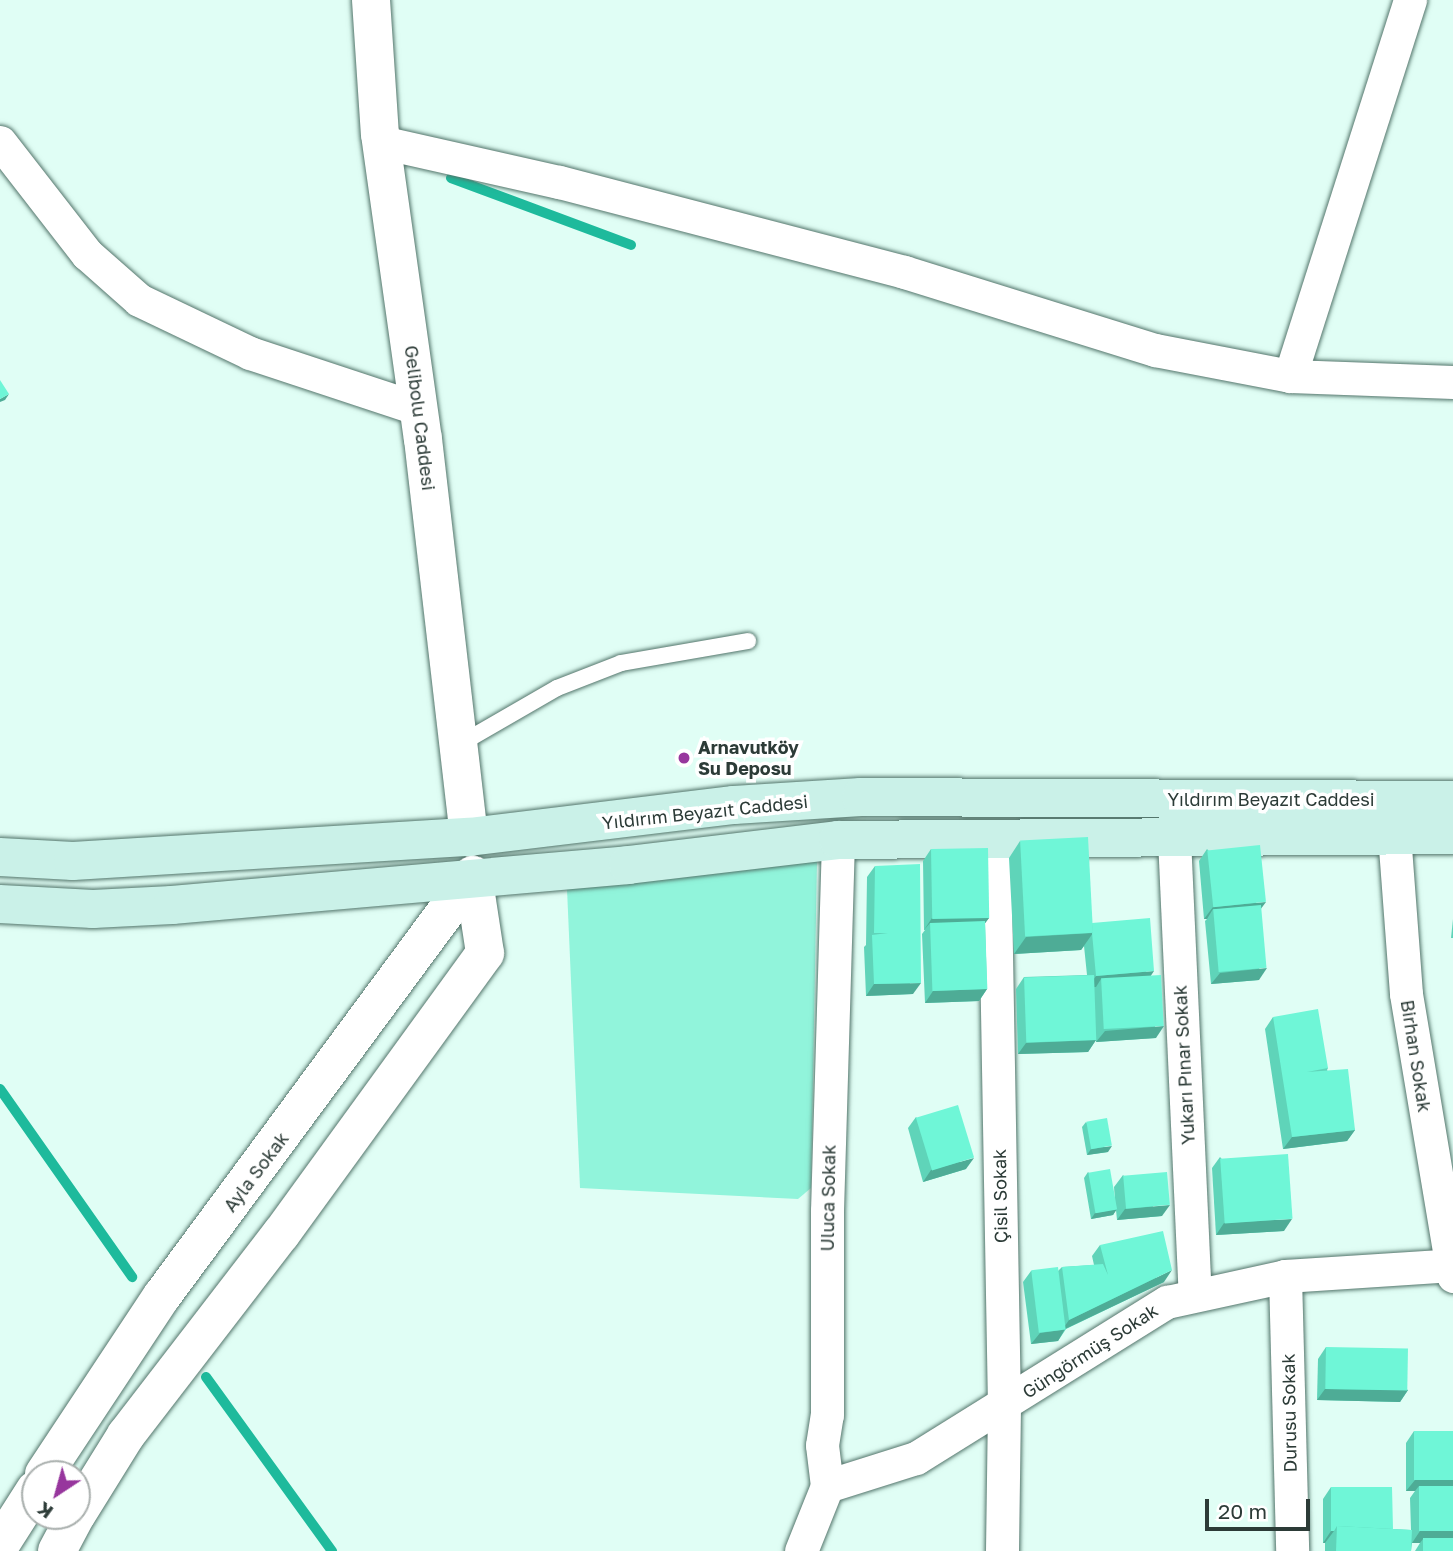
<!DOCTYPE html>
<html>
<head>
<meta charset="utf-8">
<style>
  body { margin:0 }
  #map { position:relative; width:1453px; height:1551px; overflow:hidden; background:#e0fef5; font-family:"Golos Text",sans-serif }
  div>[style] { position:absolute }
  .green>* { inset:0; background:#91f4db }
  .stream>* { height:10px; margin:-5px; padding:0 5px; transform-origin:5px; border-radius:5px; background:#1eba9c }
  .roads { filter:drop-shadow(0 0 2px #53756b) drop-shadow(0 0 2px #53756b) }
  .service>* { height:16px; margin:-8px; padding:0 8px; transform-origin:8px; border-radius:8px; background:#fff }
  .minor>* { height:33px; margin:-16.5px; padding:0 16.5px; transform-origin:16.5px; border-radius:16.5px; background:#fff }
  .tertiary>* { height:38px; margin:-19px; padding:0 19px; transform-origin:19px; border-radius:19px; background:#fff }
  .secondary>* { height:38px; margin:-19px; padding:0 19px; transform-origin:19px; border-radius:19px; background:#caf1e8 }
  .wall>* { inset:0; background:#5fd4b9 }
  .shaded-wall>* { inset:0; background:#4eac96 }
  .building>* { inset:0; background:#6ff6d7; transform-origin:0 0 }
  .dots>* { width:19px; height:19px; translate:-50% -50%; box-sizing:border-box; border:4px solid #fff; border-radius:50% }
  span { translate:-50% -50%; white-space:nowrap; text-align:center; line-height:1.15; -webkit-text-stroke:7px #fff; paint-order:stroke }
  .street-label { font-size:18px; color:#2c3b37 }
  .poi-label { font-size:18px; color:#2c3b37; font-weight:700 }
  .left { translate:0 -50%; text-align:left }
  .north { position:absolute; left:21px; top:1460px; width:70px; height:70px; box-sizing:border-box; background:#fff; border:2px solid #abb1af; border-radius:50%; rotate:216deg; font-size:19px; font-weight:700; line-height:28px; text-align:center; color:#2c3b37 }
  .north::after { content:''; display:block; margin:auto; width:24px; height:32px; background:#97369d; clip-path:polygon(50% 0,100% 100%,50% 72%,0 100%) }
  .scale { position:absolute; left:1205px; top:1499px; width:105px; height:32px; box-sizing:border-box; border:4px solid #2c3b37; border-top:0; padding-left:9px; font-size:21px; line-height:24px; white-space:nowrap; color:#2c3b37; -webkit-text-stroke:5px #fff; paint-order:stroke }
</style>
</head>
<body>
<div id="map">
  <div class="green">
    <div style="clip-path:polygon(817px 860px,811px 1188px,798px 1199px,580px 1188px,567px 889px)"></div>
  </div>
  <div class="stream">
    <div style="left:451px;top:178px;width:192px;rotate:20.4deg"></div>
    <div style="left:0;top:1089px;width:230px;rotate:54.9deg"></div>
    <div style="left:206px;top:1377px;width:215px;rotate:54.1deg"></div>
  </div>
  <div class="roads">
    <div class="service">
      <div style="left:460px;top:744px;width:112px;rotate:-30deg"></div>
      <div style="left:557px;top:688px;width:69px;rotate:-21.3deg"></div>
      <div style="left:621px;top:663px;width:129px;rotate:-9.8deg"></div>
    </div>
    <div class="minor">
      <div style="left:0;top:142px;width:142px;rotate:52.2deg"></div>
      <div style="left:87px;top:254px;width:69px;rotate:41.5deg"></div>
      <div style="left:139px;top:300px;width:123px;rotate:25.5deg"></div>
      <div style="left:250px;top:353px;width:178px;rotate:18.3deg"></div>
      <div style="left:381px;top:142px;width:182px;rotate:12.7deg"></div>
      <div style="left:559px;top:182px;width:357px;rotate:14.6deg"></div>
      <div style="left:904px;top:272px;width:263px;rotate:17.3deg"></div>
      <div style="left:1155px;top:350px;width:137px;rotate:10.9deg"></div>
      <div style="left:1290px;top:376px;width:163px;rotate:2.1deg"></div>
      <div style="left:1290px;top:376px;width:395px;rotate:-72.3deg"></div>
      <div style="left:1394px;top:834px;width:160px;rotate:85.7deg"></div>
      <div style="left:1406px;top:994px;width:286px;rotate:80.5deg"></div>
      <div style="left:1174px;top:838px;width:455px;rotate:87.4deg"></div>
      <div style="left:994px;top:840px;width:567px;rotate:88.99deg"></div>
      <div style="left:1004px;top:1407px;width:144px;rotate:90.8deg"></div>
      <div style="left:1285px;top:1276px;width:275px;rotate:88.5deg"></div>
      <div style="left:827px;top:1486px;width:93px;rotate:-17.5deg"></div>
      <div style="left:916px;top:1458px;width:296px;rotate:-31.9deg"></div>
      <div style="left:1167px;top:1302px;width:121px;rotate:-12.4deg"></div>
      <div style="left:1285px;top:1276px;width:168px;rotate:-3.7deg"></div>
      <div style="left:801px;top:1551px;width:70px;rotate:-68.2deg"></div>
      <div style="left:827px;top:1486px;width:41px;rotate:-97deg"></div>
      <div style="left:822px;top:1445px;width:30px;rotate:-81deg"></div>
      <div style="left:827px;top:1415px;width:204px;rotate:-90deg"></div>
      <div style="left:827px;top:1211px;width:371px;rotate:-88.3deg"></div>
    </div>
    <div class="tertiary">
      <div style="left:371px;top:0;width:134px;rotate:86.2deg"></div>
      <div style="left:380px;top:134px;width:308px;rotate:82deg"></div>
      <div style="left:423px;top:439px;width:401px;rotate:83.4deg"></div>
      <div style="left:44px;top:1474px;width:214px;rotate:-56.5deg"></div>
      <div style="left:162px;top:1296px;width:523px;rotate:-53.55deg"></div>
      <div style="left:77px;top:1514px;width:93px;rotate:-58.2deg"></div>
      <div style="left:126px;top:1435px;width:254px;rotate:-52.4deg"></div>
      <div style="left:281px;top:1234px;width:347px;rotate:-54deg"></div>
      <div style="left:485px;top:953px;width:79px;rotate:-98.7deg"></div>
      <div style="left:0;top:1545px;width:65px;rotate:-57.5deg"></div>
      <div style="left:57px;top:1551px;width:40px;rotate:-62deg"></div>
    </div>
    <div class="secondary">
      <div style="left:0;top:857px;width:73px;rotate:3.1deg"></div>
      <div style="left:73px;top:861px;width:397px;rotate:-3.5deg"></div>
      <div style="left:469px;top:837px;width:267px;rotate:-6.9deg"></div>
      <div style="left:734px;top:805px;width:127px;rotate:-3.6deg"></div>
      <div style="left:861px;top:797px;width:592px;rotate:0.29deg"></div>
      <div style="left:0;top:904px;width:93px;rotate:3.1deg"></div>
      <div style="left:93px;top:909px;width:79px;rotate:-2.9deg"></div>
      <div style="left:172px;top:905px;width:458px;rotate:-5deg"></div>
      <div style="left:628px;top:865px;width:211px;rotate:-6.8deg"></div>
      <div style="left:838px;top:840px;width:615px;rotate:-0.47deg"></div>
    </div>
  </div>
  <div class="wall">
    <div style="clip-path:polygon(1020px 841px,1092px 923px,1151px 976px,1156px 1038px,1096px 1042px,1096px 1032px,1096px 1040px,1088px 1052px,1018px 1054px,1016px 989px,1024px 977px,1087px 975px,1084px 946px,1081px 950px,1014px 954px,1009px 858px)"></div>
    <div style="clip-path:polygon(931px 849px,989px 918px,985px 923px,987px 989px,979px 1001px,925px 1003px,922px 934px,925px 930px,924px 930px,923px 861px)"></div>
    <div style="clip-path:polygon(1207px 849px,1261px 908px,1259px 980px,1211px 984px,1205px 921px,1207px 919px,1204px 919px,1199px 861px)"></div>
    <div style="clip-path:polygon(875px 866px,913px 994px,866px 996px,864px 947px,866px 945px,867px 877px)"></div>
    <div style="clip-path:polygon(1453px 919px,1453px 938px,1451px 938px)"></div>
    <div style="clip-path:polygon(1273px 1017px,1328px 1068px,1327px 1070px,1355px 1130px,1347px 1141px,1283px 1149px,1265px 1029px)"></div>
    <div style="clip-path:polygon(916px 1117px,966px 1169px,923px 1182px,908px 1128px)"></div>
    <div style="clip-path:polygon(1086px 1122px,1108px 1152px,1087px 1155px,1082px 1127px)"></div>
    <div style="clip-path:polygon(1220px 1157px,1284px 1231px,1216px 1235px,1212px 1168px)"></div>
    <div style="clip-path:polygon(1088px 1172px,1115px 1200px,1114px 1187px,1123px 1175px,1162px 1216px,1117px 1220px,1116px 1210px,1113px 1215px,1091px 1219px,1084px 1178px)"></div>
    <div style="clip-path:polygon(1100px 1245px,1164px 1282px,1066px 1329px,1058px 1341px,1031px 1344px,1023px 1282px,1031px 1271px,1058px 1271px,1062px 1267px,1094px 1265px,1092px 1256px)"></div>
    <div style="clip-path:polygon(1326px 1347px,1408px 1390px,1400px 1402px,1317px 1400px,1318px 1359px)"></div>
    <div style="clip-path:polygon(1414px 1431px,1453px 1551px,1415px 1551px,1420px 1543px,1412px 1543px,1411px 1551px,1325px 1551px,1325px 1543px,1323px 1543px,1323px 1499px,1331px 1487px,1393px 1529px,1411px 1530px,1410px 1498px,1415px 1491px,1406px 1491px,1406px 1443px)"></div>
  </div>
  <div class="shaded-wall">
    <div style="clip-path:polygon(9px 394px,5px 400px,0 402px,0 399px)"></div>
    <div style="clip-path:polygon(1266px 902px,1257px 914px,1213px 909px,1207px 919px,1204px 919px,1213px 907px)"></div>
    <div style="clip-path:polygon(932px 918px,989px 918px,980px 930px,930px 923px,924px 930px)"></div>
    <div style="clip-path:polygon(1093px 933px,1081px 950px,1014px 954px,1026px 937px)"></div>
    <div style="clip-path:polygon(1267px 968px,1259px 980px,1211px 984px,1220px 973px)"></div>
    <div style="clip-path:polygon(1154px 971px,1146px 983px,1101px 979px,1096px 987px,1088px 987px,1096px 976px)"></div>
    <div style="clip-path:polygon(921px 983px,913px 994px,866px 996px,874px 984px)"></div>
    <div style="clip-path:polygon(987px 989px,979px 1001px,925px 1003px,933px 991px)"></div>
    <div style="clip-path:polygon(1164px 1026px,1156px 1038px,1096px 1042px,1105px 1031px)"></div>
    <div style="clip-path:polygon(1096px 1040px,1088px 1052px,1018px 1054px,1026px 1043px)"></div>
    <div style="clip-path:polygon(1355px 1130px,1347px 1141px,1283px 1149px,1292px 1137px)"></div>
    <div style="clip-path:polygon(1112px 1146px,1108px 1152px,1087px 1155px,1091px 1149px)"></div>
    <div style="clip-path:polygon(974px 1158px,966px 1169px,923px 1182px,931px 1170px)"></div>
    <div style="clip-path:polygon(1170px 1205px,1162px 1216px,1117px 1220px,1125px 1209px)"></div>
    <div style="clip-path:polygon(1117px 1209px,1113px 1215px,1091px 1219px,1095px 1213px)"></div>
    <div style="clip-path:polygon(1292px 1219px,1284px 1231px,1216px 1235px,1224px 1223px)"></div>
    <div style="clip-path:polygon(1172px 1270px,1164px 1282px,1065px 1329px,1058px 1341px,1031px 1344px,1040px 1333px,1062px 1330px,1069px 1320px)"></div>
    <div style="clip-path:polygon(1325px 1389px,1408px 1390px,1400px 1402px,1317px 1400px)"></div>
    <div style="clip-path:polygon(1453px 1479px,1453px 1491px,1419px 1486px,1415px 1491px,1406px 1491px,1415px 1480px)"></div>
    <div style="clip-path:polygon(1331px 1531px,1334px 1531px,1325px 1543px,1323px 1543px)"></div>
    <div style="clip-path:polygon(1420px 1531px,1453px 1531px,1453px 1542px,1423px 1539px,1420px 1543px,1412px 1543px)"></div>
  </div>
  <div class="building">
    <div style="clip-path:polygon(0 380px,9px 394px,0 399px)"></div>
    <div style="left:1088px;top:837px;width:96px;height:68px;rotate:87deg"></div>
    <div style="left:1260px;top:845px;width:57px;height:53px;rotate:84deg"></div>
    <div style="left:988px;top:848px;width:70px;height:57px;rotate:89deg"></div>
    <div style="clip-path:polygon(920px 864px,921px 983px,874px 984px,872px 935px,888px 933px,874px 933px,875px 866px)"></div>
    <div style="left:1261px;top:905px;width:63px;height:48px;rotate:85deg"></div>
    <div style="clip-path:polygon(1150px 918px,1154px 971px,1096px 976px,1092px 933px,1093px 933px,1092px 923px)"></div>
    <div style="left:985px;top:921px;width:68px;height:55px;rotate:88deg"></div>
    <div style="left:1094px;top:975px;width:65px;height:70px;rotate:88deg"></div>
    <div style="left:1161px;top:975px;width:51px;height:60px;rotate:87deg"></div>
    <div style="clip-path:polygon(1318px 1009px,1328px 1068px,1307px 1072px,1348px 1069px,1355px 1130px,1292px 1137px,1273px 1017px)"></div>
    <div style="left:958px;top:1105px;width:55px;height:44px;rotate:73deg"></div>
    <div style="left:1107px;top:1118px;width:28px;height:21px;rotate:80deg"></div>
    <div style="left:1288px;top:1154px;width:65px;height:68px;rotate:86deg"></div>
    <div style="left:1110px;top:1169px;width:41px;height:22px;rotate:80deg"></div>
    <div style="left:1167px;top:1172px;width:33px;height:44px;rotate:85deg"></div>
    <div style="clip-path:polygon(1163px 1231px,1172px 1270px,1069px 1320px,1062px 1267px,1103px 1264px,1108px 1275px,1100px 1245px)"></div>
    <div style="left:1058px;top:1267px;width:63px;height:27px;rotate:83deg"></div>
    <div style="left:1326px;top:1347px;width:82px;height:42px;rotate:1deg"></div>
    <div style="left:1414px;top:1431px;width:39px;height:49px"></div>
    <div style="left:1419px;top:1486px;width:34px;height:45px"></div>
    <div style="clip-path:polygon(1331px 1487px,1392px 1487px,1393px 1529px,1337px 1526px,1334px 1531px,1331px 1531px)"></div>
    <div style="clip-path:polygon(1337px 1526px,1412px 1530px,1411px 1551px,1336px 1551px)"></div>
    <div style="left:1453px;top:1538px;width:13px;height:30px;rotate:90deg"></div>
  </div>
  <div class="dots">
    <div style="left:684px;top:758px;background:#97369d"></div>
  </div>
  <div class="street-label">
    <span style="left:420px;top:418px;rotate:83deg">Gelibolu Caddesi</span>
    <span style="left:1271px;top:799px">Yıldırım Beyazıt Caddesi</span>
    <span style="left:705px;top:812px;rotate:-6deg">Yıldırım Beyazıt Caddesi</span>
    <span style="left:1416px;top:1056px;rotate:81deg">Birhan Sokak</span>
    <span style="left:1184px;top:1065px;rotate:-93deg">Yukarı Pınar Sokak</span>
    <span style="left:256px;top:1172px;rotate:-53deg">Ayla Sokak</span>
    <span style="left:1000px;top:1196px;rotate:-91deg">Çisil Sokak</span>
    <span style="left:828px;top:1198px;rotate:-89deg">Uluca Sokak</span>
    <span style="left:1090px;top:1351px;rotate:-33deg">Güngörmüş Sokak</span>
    <span style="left:1289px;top:1413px;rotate:-91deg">Durusu Sokak</span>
  </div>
  <div class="poi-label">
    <span class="left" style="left:698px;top:758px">Arnavutköy<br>Su Deposu</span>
  </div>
  <div class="north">K</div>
  <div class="scale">20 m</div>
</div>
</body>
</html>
